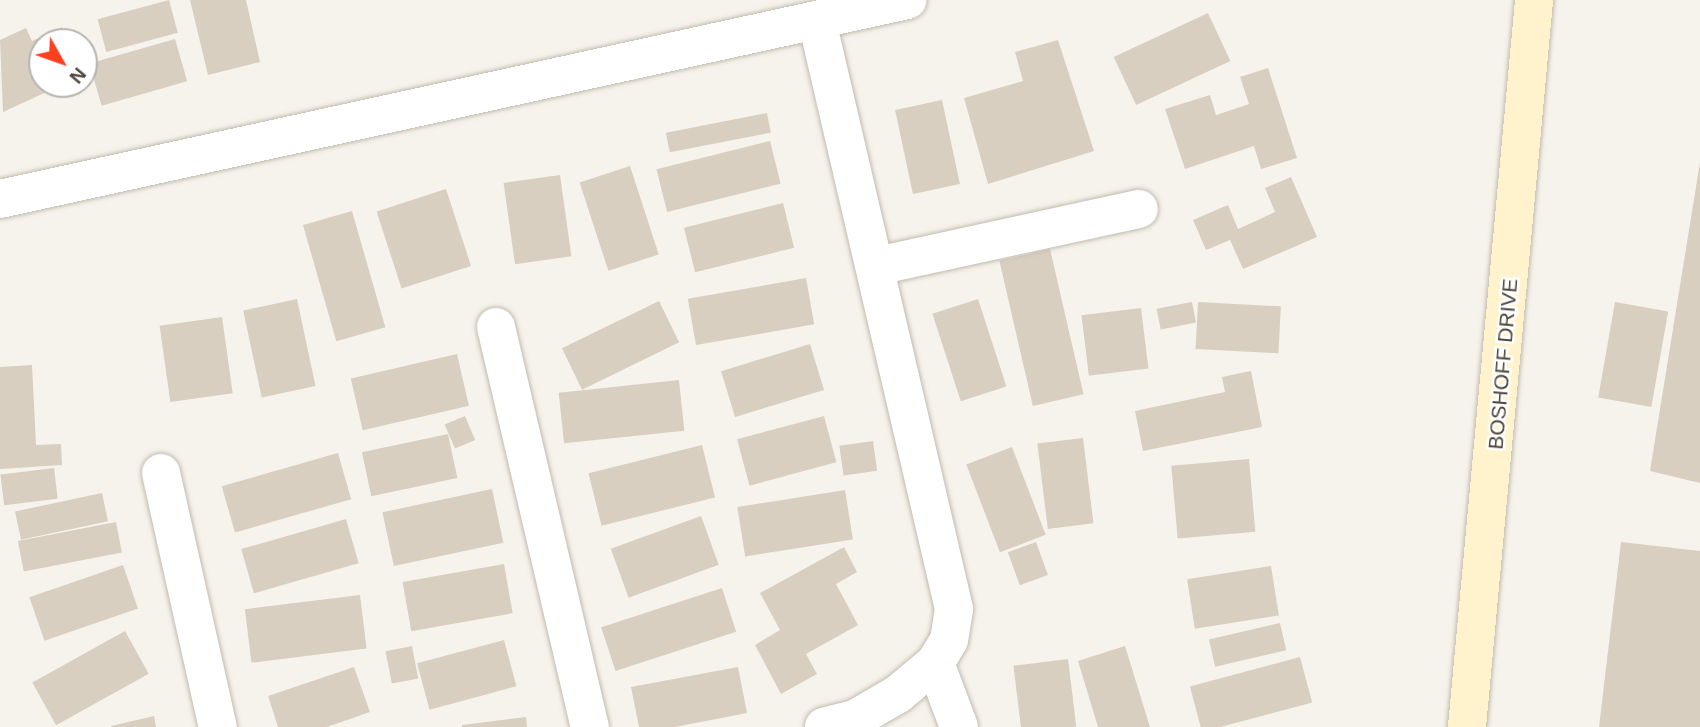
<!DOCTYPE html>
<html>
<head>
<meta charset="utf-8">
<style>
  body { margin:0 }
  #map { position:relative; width:1700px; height:727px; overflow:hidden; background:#f6f3ec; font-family:Helvetica,sans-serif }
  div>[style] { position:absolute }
  .building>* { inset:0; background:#d8cfc1; transform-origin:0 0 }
  .roads { filter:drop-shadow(0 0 2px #c2bbae) drop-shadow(0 0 2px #c2bbae) }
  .street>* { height:38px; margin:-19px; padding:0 19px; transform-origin:19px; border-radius:19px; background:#fff }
  .secondary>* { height:38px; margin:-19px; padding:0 19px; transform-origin:19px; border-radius:19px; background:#fff3cd }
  span { translate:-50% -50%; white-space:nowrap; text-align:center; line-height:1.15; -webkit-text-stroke:5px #fff; paint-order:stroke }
  .street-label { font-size:21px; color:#4b4439 }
  .north { position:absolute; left:28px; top:28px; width:70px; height:70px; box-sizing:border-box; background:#fff; border:2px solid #b7b4b0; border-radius:50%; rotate:130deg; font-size:19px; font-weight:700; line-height:28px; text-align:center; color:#4b4439 }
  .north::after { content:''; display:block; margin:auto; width:24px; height:32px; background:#fc3f1d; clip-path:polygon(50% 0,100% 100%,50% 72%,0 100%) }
</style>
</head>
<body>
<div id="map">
  <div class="building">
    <div style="left:169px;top:0;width:34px;height:74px;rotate:75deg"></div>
    <div style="clip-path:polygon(190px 0,246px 0,260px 62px,208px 75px)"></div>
    <div style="left:1208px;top:13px;width:53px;height:104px;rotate:65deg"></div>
    <div style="clip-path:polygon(62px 27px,69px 42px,42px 42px,42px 84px,64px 84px,3px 112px,0 40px,26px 28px,32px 41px)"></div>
    <div style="left:175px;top:39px;width:44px;height:89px;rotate:74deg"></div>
    <div style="clip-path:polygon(1058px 40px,1094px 151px,988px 184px,964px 98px,1023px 81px,1015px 52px)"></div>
    <div style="clip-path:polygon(1268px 68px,1297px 158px,1261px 169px,1254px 146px,1185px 169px,1165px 109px,1210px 95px,1216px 115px,1249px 104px,1240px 77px)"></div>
    <div style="left:942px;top:100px;width:86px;height:48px;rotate:78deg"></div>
    <div style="left:767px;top:113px;width:20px;height:103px;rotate:79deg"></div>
    <div style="left:770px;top:141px;width:44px;height:117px;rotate:76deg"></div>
    <div style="clip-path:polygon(1700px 162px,1700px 483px,1650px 471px)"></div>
    <div style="left:630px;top:166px;width:93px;height:53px;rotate:72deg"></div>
    <div style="left:560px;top:175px;width:82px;height:57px;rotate:82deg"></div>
    <div style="clip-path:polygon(1291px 177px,1317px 237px,1243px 269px,1230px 240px,1206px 250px,1193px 220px,1228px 205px,1238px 229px,1275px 212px,1265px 188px)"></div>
    <div style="left:446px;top:189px;width:81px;height:73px;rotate:72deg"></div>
    <div style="left:783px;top:203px;width:46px;height:102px;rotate:76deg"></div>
    <div style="left:352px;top:211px;width:121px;height:51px;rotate:74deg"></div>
    <div style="left:1050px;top:249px;width:149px;height:52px;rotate:77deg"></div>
    <div style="left:806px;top:278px;width:47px;height:120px;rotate:80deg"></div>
    <div style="left:297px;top:299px;width:89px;height:55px;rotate:78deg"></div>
    <div style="left:978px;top:299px;width:92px;height:48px;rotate:72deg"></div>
    <div style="left:659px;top:301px;width:46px;height:108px;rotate:64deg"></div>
    <div style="left:1192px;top:302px;width:21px;height:36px;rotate:79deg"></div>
    <div style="left:1198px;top:302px;width:83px;height:47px;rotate:3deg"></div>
    <div style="left:1615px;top:302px;width:54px;height:97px;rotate:10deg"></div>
    <div style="left:1141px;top:308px;width:61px;height:60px;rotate:83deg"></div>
    <div style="left:222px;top:317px;width:77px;height:63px;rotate:82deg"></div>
    <div style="left:810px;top:344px;width:48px;height:93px;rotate:73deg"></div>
    <div style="left:457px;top:354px;width:53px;height:109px;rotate:77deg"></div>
    <div style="clip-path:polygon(32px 365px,36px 445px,61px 444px,62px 465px,0 469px,0 367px)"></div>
    <div style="clip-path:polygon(1251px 371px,1262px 427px,1143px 451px,1135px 411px,1225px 392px,1222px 377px)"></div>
    <div style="left:679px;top:380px;width:51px;height:121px;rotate:84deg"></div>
    <div style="left:465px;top:416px;width:26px;height:22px;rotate:67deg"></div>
    <div style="left:824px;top:416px;width:48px;height:90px;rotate:75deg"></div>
    <div style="left:448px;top:434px;width:45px;height:88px;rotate:78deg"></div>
    <div style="left:1083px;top:438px;width:86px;height:46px;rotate:83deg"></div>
    <div style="left:873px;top:441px;width:30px;height:34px;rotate:82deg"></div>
    <div style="left:702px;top:445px;width:54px;height:117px;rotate:76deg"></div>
    <div style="left:1012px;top:447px;width:94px;height:49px;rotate:69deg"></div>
    <div style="left:338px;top:453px;width:48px;height:121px;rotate:74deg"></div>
    <div style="left:1249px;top:459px;width:73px;height:78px;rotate:85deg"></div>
    <div style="left:54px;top:468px;width:31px;height:54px;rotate:83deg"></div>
    <div style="left:492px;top:489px;width:55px;height:112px;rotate:78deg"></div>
    <div style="left:845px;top:490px;width:50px;height:109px;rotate:81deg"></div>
    <div style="left:102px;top:493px;width:29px;height:89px;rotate:78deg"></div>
    <div style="left:701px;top:516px;width:52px;height:96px;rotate:70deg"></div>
    <div style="left:346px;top:519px;width:46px;height:109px;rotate:74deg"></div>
    <div style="left:116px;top:522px;width:31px;height:100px;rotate:79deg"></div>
    <div style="left:1036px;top:542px;width:35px;height:30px;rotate:70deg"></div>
    <div style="clip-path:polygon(1621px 542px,1700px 551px,1700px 727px,1599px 727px)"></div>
    <div style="clip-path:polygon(844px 547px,857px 572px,836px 584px,858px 625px,806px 654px,817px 674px,781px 694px,755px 645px,780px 630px,760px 593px)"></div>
    <div style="left:504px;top:564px;width:50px;height:103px;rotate:80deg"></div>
    <div style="left:123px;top:565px;width:46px;height:99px;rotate:71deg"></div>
    <div style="left:1271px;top:566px;width:50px;height:85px;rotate:81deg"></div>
    <div style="left:722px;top:588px;width:46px;height:127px;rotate:72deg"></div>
    <div style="left:360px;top:595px;width:54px;height:116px;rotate:83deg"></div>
    <div style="left:1280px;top:623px;width:28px;height:73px;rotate:77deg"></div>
    <div style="left:125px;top:631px;width:49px;height:106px;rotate:61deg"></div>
    <div style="left:504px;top:640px;width:48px;height:90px;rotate:75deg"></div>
    <div style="left:412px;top:646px;width:33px;height:27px;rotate:79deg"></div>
    <div style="clip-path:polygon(1125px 646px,1150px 727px,1098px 727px,1078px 661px)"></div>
    <div style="left:1300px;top:657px;width:47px;height:114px;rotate:75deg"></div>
    <div style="left:1068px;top:659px;width:68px;height:55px;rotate:83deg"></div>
    <div style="clip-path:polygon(354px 667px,370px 712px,327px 727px,278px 727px,268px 696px)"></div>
    <div style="clip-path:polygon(738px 667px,747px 713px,675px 727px,639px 727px,631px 687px)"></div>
    <div style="clip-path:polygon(154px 716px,156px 727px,111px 727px,111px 726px)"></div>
    <div style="clip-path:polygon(526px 717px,527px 727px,462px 727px,462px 725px)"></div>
  </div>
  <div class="roads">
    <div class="street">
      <div style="left:817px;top:21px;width:604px;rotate:76.88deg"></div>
      <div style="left:954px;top:609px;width:31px;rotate:99deg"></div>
      <div style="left:949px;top:640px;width:27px;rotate:121deg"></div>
      <div style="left:935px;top:663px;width:48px;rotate:140deg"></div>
      <div style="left:898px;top:694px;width:50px;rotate:149.8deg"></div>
      <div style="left:855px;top:719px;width:32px;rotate:166deg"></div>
      <div style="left:0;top:199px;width:929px;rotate:-12.37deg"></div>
      <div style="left:877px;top:266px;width:268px;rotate:-12.3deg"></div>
      <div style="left:496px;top:327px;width:411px;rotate:76.8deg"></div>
      <div style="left:161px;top:473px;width:260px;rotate:77.4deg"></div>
      <div style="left:935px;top:663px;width:68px;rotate:69.4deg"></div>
    </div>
    <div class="secondary">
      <div style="left:1467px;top:727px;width:730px;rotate:-84.73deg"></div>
    </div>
  </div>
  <div class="street-label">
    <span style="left:1503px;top:364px;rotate:-85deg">BOSHOFF DRIVE</span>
  </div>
  <div class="north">N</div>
</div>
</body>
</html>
